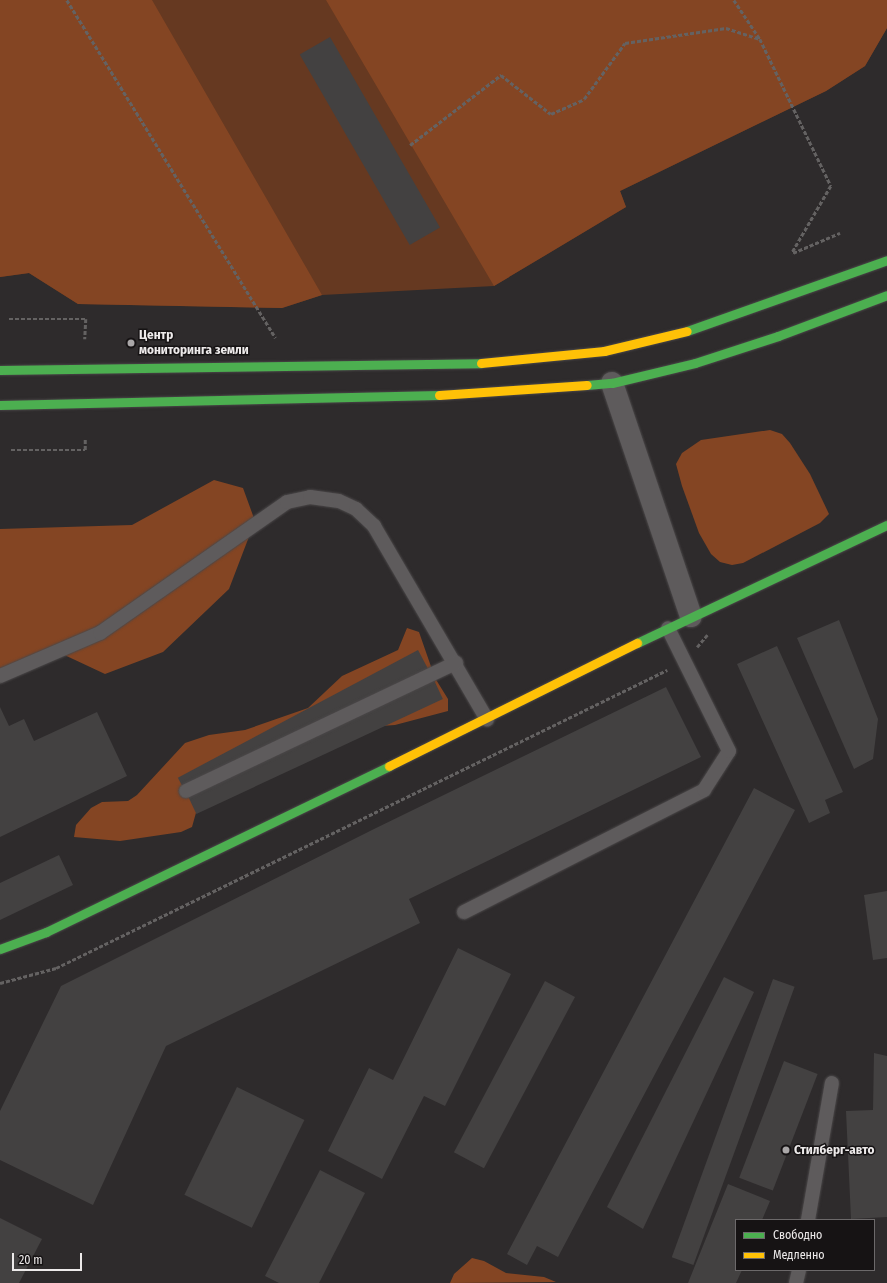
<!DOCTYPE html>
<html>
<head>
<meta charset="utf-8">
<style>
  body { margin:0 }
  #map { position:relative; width:887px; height:1283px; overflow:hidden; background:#2e2b2c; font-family:"Fira Sans Condensed",sans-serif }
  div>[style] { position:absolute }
  .green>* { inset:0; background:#663921 }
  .forest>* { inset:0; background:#844523 }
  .building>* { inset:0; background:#434141; transform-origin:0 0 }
  .path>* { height:2.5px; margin-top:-1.25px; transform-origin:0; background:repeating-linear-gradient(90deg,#646262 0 4px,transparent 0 6px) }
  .roads { filter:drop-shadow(0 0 1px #4a4748) drop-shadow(0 0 1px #4a4748) }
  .lane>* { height:14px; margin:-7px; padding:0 7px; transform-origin:7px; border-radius:7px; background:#5e5b5c }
  .street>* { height:22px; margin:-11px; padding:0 11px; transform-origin:11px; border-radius:11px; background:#5e5b5c }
  .fast>* { height:9px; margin:-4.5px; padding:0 4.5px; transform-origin:4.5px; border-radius:4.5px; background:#4caf50 }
  .slow>* { height:9px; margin:-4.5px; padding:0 4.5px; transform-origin:4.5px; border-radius:4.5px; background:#ffc107 }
  .dots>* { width:11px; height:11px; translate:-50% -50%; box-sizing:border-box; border:2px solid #161314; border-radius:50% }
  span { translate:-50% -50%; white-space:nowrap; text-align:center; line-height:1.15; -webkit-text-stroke:3px #161314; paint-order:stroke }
  .poi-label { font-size:13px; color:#edeaea; font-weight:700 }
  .left { translate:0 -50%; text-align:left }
  .legend { position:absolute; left:735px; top:1219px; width:140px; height:52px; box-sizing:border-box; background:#161314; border:1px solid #6c696a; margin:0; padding:5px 7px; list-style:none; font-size:12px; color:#edeaea }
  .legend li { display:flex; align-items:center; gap:8px; height:20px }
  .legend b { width:20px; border:1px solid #6c696a }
  .scale { position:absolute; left:12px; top:1253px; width:70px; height:18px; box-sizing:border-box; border:2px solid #edeaea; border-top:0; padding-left:5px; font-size:12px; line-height:14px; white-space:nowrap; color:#edeaea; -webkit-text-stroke:3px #161314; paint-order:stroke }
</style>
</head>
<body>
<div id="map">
  <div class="green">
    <div style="clip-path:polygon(0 0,887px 0,887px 28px,865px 66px,826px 91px,620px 191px,626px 207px,494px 286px,322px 295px,282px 308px,78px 304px,29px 273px,0 277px)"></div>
  </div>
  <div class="forest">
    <div style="clip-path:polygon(0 0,152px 0,322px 295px,282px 308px,78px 304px,29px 273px,0 277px)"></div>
    <div style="clip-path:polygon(326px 0,887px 0,887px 28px,865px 66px,826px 91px,620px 191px,626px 207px,494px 286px)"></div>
    <div style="clip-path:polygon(770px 430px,782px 434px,790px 443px,810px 474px,829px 514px,820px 523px,743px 563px,732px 565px,720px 562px,711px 554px,699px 533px,682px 486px,676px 464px,682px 453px,701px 440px)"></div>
    <div style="clip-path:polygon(214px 480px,243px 488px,255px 521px,229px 589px,163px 652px,105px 674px,58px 652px,0 676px,0 529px,132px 525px)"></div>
    <div style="clip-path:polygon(407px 628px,419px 632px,435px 678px,448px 699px,448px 711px,395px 725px,353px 728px,199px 802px,192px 827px,181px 832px,120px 841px,74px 837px,76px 825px,91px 808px,102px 802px,128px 801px,137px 795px,185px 743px,209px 735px,245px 730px,308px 708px,342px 676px,398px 650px)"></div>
    <div style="clip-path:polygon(472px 1258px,484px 1261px,506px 1273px,544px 1277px,556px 1282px,450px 1283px,454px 1274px)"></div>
  </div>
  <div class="building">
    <div style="left:330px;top:37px;width:220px;height:35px;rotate:60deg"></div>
    <div style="clip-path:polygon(839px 620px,878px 719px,873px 759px,854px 769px,797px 638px)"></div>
    <div style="clip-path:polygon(777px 646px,843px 792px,825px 800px,830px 813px,809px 823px,737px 664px)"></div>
    <div style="left:418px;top:650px;width:21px;height:272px;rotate:62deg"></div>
    <div style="left:434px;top:680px;width:21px;height:272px;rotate:65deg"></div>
    <div style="clip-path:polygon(666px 687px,701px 757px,409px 899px,420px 923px,166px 1046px,93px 1205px,0 1160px,0 1111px,61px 986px,374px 829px)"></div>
    <div style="clip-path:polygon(0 707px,9px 726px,24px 719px,34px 741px,97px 712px,127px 776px,0 837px)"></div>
    <div style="clip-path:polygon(754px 788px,795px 810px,558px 1257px,537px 1246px,527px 1265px,507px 1254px)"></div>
    <div style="clip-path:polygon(59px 855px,73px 885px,0 920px,0 883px)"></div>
    <div style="clip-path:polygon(887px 891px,887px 958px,873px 960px,864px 895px)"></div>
    <div style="clip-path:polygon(458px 948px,511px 974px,445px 1106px,424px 1096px,382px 1179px,328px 1151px,369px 1068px,393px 1080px)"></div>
    <div style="clip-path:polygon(724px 977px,754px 992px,643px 1229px,607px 1207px)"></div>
    <div style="left:773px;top:979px;width:23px;height:296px;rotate:20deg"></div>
    <div style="left:545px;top:981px;width:34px;height:194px;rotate:28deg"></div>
    <div style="clip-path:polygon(874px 1053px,887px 1056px,887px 1217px,851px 1219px,846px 1111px,873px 1110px)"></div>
    <div style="left:784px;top:1061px;width:36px;height:125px;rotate:21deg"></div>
    <div style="left:237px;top:1087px;width:75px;height:120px;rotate:26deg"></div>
    <div style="clip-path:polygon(320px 1170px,365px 1193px,319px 1283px,279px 1283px,265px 1276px)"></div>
    <div style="clip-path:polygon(728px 1184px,770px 1201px,762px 1220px,736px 1220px,736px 1270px,742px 1270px,736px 1283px,688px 1283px)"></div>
    <div style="clip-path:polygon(0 1218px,42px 1239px,19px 1283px,0 1283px)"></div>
  </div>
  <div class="path">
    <div style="left:67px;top:0;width:397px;rotate:58.3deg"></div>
    <div style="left:734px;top:0;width:47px;rotate:56.3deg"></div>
    <div style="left:760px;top:39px;width:163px;rotate:64.2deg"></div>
    <div style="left:831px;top:186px;width:78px;rotate:120.2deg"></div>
    <div style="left:410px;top:145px;width:115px;rotate:-37.6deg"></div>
    <div style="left:501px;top:75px;width:63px;rotate:38deg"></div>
    <div style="left:551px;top:114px;width:36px;rotate:-24deg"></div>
    <div style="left:584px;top:99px;width:69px;rotate:-53.8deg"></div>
    <div style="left:625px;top:43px;width:102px;rotate:-8.4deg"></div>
    <div style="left:726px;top:28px;width:36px;rotate:18deg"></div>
    <div style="left:793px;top:253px;width:51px;rotate:-23.1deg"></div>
    <div style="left:9px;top:319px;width:77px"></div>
    <div style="left:86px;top:319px;width:20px;rotate:93deg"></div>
    <div style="left:11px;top:450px;width:74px"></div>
    <div style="left:85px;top:450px;width:12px;rotate:-90deg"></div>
    <div style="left:697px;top:647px;width:16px;rotate:-50deg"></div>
    <div style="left:0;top:983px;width:58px;rotate:-15deg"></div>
    <div style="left:56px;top:968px;width:680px;rotate:-26deg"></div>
  </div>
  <div class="roads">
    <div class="lane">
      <div style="left:0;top:676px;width:109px;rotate:-23.3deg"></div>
      <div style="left:100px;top:633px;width:228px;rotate:-35deg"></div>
      <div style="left:287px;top:502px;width:24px;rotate:-12deg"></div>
      <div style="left:310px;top:497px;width:29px;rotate:8deg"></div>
      <div style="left:339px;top:501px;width:19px;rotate:25deg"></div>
      <div style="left:356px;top:509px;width:25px;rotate:43deg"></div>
      <div style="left:374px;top:526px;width:224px;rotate:59.7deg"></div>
      <div style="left:186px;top:791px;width:299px;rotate:-25.4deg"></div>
      <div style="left:464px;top:912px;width:269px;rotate:-26.9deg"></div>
      <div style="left:704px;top:790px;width:46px;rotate:-57.3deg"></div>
      <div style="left:729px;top:751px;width:137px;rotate:-116.4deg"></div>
      <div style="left:808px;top:1220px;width:139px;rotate:-80.1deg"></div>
      <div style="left:796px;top:1283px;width:13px;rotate:-77deg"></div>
    </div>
    <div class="street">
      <div style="left:612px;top:383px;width:246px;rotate:71.3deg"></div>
    </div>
    <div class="fast">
      <div style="left:687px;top:331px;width:212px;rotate:-19.5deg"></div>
      <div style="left:0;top:370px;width:481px;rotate:-0.8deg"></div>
      <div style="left:587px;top:385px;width:25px;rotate:-5deg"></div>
      <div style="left:612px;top:383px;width:85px;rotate:-13.5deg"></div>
      <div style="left:695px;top:363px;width:87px;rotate:-18deg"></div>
      <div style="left:778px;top:336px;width:116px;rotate:-20.6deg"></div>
      <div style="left:0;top:405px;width:439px;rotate:-1.3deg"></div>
      <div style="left:637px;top:643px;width:276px;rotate:-25.3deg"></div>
      <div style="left:0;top:949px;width:49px;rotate:-20.3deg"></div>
      <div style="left:46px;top:932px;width:381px;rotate:-25.8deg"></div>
    </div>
    <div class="slow">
      <div style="left:481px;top:363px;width:124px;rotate:-5.6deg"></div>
      <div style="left:604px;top:351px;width:85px;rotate:-13.5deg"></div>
      <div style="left:439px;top:395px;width:148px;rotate:-3.9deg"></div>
      <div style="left:389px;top:766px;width:277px;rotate:-26.4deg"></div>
    </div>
  </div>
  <div class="dots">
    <div style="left:131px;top:343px;background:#aaa7a8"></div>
    <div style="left:786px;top:1150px;background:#aaa7a8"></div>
  </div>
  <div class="poi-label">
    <span class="left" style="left:139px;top:343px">Центр<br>мониторинга земли</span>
    <span class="left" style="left:794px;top:1150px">Стилберг-авто</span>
  </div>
  <ul class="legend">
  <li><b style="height:5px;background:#4caf50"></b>Свободно</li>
  <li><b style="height:5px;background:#ffc107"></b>Медленно</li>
  </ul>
  <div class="scale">20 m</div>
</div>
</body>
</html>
